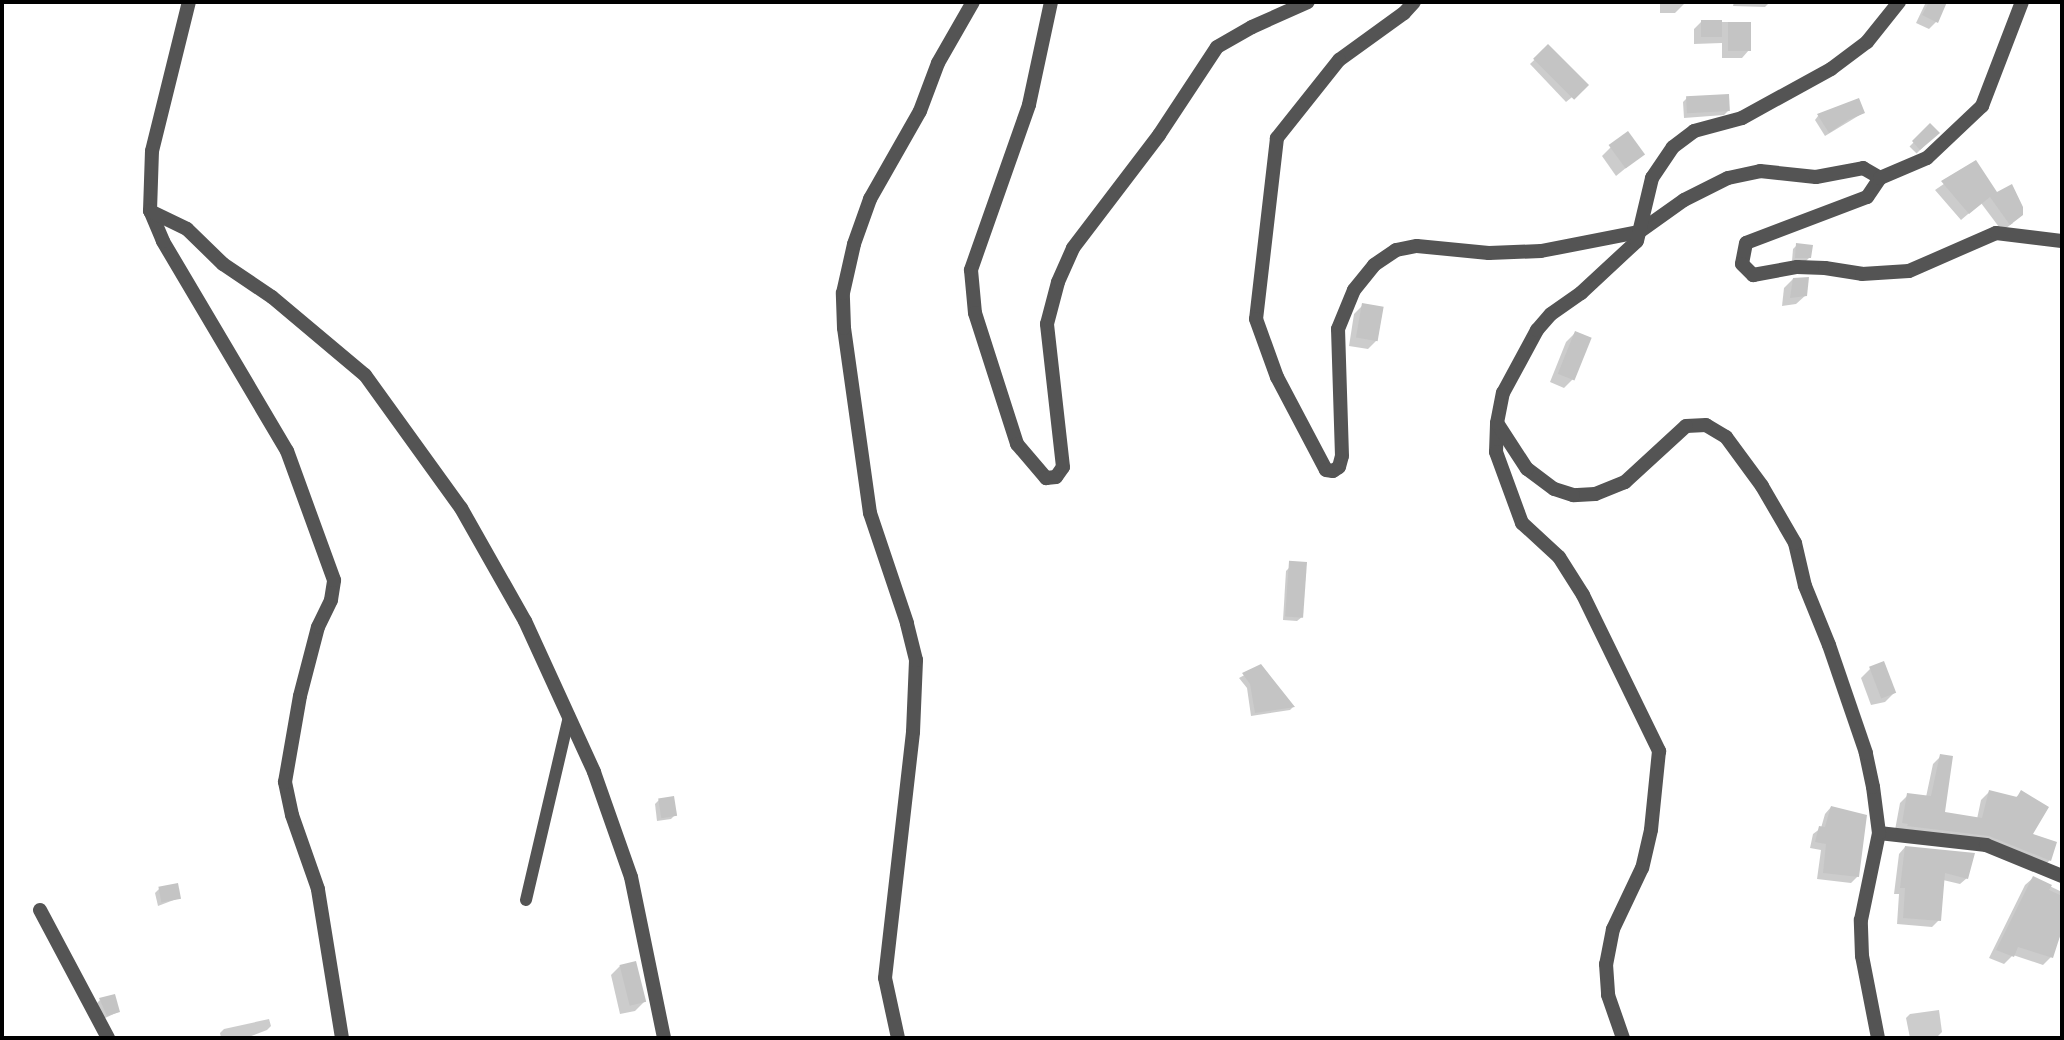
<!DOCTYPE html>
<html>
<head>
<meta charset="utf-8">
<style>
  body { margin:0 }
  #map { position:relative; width:2064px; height:1040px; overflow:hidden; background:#fff; font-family:"Public Sans",sans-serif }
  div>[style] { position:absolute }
  .shadow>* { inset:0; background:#0003; transform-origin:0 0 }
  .building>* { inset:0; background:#c4c4c4; transform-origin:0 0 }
  .service>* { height:12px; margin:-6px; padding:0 6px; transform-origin:6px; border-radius:6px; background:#545454 }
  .minor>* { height:14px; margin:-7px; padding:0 7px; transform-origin:7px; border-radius:7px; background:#545454 }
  span { translate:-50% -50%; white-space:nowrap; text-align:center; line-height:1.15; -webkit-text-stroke:5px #fff; paint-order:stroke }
  .frame { position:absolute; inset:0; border:4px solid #000; pointer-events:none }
</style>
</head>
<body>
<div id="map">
  <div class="shadow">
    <div style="clip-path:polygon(1660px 2px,1684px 2px,1684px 4px,1675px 13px,1660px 13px)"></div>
    <div style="clip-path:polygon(1734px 2px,1770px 2px,1765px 7px,1733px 6px)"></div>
    <div style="clip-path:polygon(1926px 2px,1945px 2px,1936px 22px,1929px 29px,1916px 23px)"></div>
    <div style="clip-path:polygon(1701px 22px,1749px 22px,1749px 50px,1742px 58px,1722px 58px,1722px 43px,1694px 44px,1694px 29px)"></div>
    <div style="clip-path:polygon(1548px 47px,1582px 89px,1566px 102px,1530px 64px)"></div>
    <div style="clip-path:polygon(1687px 98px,1728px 111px,1724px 115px,1684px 118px,1683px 102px)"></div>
    <div style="clip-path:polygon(1863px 113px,1825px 136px,1815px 120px,1818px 116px)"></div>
    <div style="left:1930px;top:126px;width:10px;height:29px;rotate:45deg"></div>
    <div style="clip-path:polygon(1611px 147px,1643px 154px,1616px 176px,1602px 156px)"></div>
    <div style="clip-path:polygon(1976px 162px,2013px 223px,2002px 231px,1981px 203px,1961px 220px,1935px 190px)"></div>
    <div style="clip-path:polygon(1797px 245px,1810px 257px,1806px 261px,1792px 261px,1793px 249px)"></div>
    <div style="clip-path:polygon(1793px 279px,1806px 295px,1796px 304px,1782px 306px,1784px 288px)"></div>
    <div style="clip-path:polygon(1363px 305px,1377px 340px,1368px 349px,1349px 346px,1354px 314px)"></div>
    <div style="clip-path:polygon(1575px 333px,1573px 379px,1564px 388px,1550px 382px,1566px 342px)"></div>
    <div style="clip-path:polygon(1290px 567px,1302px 617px,1297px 621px,1283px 620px,1286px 571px)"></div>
    <div style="clip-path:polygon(1261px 666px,1293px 707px,1290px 710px,1251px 716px,1247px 688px,1239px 678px)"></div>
    <div style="clip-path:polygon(1870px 669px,1894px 693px,1885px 702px,1871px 705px,1861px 678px)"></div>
    <div style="clip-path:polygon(1941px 756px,1944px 814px,1977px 819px,1981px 800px,1989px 792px,2015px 798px,2021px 793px,2030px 835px,2050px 860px,2042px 868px,1979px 843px,1895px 830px,1900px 803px,1908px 795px,1926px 797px,1933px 764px)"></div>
    <div style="clip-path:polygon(659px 800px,675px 815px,671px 819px,657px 821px,655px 804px)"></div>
    <div style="clip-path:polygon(1831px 807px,1858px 876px,1851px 883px,1817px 879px,1821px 850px,1810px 848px,1813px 834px,1821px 828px,1825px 814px)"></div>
    <div style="clip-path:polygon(1905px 847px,1967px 878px,1960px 884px,1943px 880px,1939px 920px,1932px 927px,1897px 924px,1899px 894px,1894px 894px,1899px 854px)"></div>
    <div style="clip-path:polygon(2033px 878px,2062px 892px,2062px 931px,2051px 957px,2043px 965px,2013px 955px,2004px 964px,1989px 958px,2025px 885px)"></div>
    <div style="clip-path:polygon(159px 889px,179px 898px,158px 906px,155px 893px)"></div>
    <div style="clip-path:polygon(620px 966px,644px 1002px,635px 1011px,620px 1014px,611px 975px)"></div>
    <div style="clip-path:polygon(100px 1000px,118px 1012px,103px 1019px,96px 1004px)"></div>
    <div style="clip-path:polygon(1939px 1010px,1942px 1032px,1938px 1036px,1910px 1038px,1906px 1018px,1910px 1014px)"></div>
    <div style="clip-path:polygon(269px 1019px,271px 1026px,267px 1030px,246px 1038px,221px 1038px,220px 1033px,224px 1029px)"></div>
  </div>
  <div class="building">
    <div style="clip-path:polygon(1929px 2px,1947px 2px,1938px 23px,1922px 15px)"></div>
    <div style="left:1701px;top:20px;width:21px;height:17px"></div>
    <div style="left:1728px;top:22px;width:23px;height:29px"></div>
    <div style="left:1548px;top:44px;width:58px;height:21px;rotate:45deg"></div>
    <div style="left:1729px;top:94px;width:17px;height:43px;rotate:87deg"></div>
    <div style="clip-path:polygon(1859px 98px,1865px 113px,1848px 120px,1829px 133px,1817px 114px)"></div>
    <div style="clip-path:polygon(1930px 123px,1940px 133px,1920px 150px,1912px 141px)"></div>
    <div style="left:1628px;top:131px;width:29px;height:24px;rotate:54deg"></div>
    <div style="clip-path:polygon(1976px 160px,1997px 192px,2012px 184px,2023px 207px,2023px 215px,2010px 225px,1990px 197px,1969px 214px,1941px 181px)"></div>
    <div style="clip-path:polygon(1796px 243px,1813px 245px,1811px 258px,1795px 258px)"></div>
    <div style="clip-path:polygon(1809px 277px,1807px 296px,1790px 298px,1793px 278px)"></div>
    <div style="left:1362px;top:303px;width:22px;height:35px;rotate:10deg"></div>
    <div style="left:1575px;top:331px;width:18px;height:46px;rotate:22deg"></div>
    <div style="left:1307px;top:562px;width:56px;height:18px;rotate:94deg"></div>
    <div style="left:1884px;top:661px;width:34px;height:16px;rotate:69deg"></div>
    <div style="clip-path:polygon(1261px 664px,1295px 707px,1255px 713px,1250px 684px,1242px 673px)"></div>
    <div style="clip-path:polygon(1940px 754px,1953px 756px,1945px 812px,1982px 818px,1989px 790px,2017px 797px,2021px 790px,2049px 807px,2033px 834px,2057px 842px,2051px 861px,1989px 836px,1907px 826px,1908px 824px,1902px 823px,1907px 793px,1931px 796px)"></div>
    <div style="left:674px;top:796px;width:20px;height:16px;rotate:81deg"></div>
    <div style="clip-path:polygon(1831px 806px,1867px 815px,1859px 877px,1823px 873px,1826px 844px,1815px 842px,1819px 826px,1825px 827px)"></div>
    <div style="clip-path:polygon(1905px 846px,1975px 853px,1968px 879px,1945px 873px,1941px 921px,1903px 918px,1905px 888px,1900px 888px)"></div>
    <div style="clip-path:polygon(2033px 876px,2052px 885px,2049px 890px,2062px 896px,2062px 930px,2053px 958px,2018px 947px,2014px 957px,1996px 950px)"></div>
    <div style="left:178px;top:883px;width:16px;height:20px;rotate:79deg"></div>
    <div style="left:636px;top:961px;width:42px;height:17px;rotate:76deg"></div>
    <div style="clip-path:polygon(115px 994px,120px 1012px,107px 1016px,99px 998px)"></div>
  </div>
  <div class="service">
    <div style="left:526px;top:900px;width:189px;rotate:-76.8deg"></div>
  </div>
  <div class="minor">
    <div style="left:1051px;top:2px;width:105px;rotate:102.1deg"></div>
    <div style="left:1029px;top:105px;width:175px;rotate:109.4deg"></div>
    <div style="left:971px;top:270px;width:43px;rotate:84.7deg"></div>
    <div style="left:975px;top:313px;width:138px;rotate:72.2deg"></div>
    <div style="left:1017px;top:444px;width:45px;rotate:49.5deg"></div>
    <div style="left:1046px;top:478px;width:10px;rotate:-6deg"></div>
    <div style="left:1056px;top:477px;width:12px;rotate:-55deg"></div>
    <div style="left:1063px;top:467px;width:144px;rotate:-96.4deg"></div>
    <div style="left:1047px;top:324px;width:43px;rotate:-75.3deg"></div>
    <div style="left:1058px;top:282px;width:37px;rotate:-66deg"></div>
    <div style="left:1073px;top:248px;width:142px;rotate:-52.7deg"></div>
    <div style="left:1159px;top:135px;width:105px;rotate:-56.6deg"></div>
    <div style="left:1217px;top:47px;width:40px;rotate:-29.7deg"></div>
    <div style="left:1252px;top:27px;width:61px;rotate:-24.1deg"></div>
    <div style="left:1414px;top:2px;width:15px;rotate:132deg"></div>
    <div style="left:1404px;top:13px;width:80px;rotate:144.1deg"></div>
    <div style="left:1339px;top:60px;width:100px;rotate:128.5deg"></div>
    <div style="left:1277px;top:138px;width:182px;rotate:96.6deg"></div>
    <div style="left:1256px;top:319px;width:62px;rotate:70.1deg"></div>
    <div style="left:1277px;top:377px;width:105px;rotate:62.2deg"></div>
    <div style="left:1326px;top:470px;width:7px;rotate:8deg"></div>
    <div style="left:1333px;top:471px;width:7px;rotate:-34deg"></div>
    <div style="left:1339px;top:467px;width:11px;rotate:-75deg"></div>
    <div style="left:1342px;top:456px;width:127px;rotate:-91.8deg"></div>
    <div style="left:1338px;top:329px;width:42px;rotate:-67.7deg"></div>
    <div style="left:1354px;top:290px;width:32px;rotate:-51deg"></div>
    <div style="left:1374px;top:265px;width:27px;rotate:-34deg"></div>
    <div style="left:1396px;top:250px;width:21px;rotate:-11deg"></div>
    <div style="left:1417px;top:246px;width:72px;rotate:5.6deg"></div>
    <div style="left:1489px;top:253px;width:52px;rotate:-2.2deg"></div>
    <div style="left:1541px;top:251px;width:100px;rotate:-11deg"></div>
    <div style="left:1639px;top:232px;width:55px;rotate:-35.4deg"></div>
    <div style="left:1684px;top:200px;width:49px;rotate:-26.6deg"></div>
    <div style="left:1728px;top:178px;width:33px;rotate:-12deg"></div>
    <div style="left:1760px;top:171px;width:56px;rotate:6.1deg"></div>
    <div style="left:1816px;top:177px;width:48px;rotate:-10.8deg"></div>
    <div style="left:1863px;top:168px;width:20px;rotate:30deg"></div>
    <div style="left:1880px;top:178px;width:23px;rotate:124deg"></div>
    <div style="left:1867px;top:197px;width:129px;rotate:159.2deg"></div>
    <div style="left:1746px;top:243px;width:21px;rotate:101deg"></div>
    <div style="left:1742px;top:264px;width:16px;rotate:45deg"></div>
    <div style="left:1753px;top:275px;width:45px;rotate:-10.3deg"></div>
    <div style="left:1797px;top:267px;width:28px;rotate:2deg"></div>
    <div style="left:1825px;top:268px;width:37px;rotate:9deg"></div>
    <div style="left:1862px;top:274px;width:47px;rotate:-3.7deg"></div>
    <div style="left:1909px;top:271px;width:95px;rotate:-23.6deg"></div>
    <div style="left:1996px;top:233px;width:66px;rotate:6.9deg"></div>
    <div style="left:1880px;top:178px;width:51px;rotate:-23.1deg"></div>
    <div style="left:1927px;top:158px;width:76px;rotate:-43.4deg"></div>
    <div style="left:1982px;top:106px;width:111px;rotate:-69deg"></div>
    <div style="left:150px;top:211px;width:60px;rotate:-88.1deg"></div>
    <div style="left:152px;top:151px;width:154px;rotate:-76.1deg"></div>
    <div style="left:1497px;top:424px;width:28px;rotate:92deg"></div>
    <div style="left:1496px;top:452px;width:76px;rotate:69.9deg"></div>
    <div style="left:1522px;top:523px;width:50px;rotate:42.6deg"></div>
    <div style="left:1559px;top:557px;width:45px;rotate:57.7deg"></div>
    <div style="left:1583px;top:595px;width:174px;rotate:64deg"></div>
    <div style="left:1659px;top:751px;width:79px;rotate:95.8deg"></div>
    <div style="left:1651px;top:830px;width:39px;rotate:103deg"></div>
    <div style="left:1642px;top:868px;width:68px;rotate:115.4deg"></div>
    <div style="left:1613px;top:929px;width:36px;rotate:101deg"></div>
    <div style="left:1606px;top:964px;width:31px;rotate:86deg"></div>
    <div style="left:1608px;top:995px;width:46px;rotate:70.8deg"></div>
    <div style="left:1879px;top:833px;width:108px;rotate:6.4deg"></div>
    <div style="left:1986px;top:845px;width:82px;rotate:22.2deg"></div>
    <div style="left:40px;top:910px;width:145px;rotate:62deg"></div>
    <div style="left:342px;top:1038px;width:151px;rotate:-99.2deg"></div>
    <div style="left:318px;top:889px;width:78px;rotate:-109.4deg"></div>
    <div style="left:292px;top:815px;width:34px;rotate:-102deg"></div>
    <div style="left:285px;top:782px;width:87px;rotate:-80.1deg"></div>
    <div style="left:300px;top:696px;width:71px;rotate:-75.4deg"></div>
    <div style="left:318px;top:627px;width:30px;rotate:-64deg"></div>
    <div style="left:331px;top:600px;width:20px;rotate:-81deg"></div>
    <div style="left:334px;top:580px;width:137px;rotate:-110deg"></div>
    <div style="left:287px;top:451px;width:244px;rotate:-120.6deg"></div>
    <div style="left:163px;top:241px;width:33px;rotate:-113deg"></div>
    <div style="left:150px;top:211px;width:41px;rotate:25.9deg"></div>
    <div style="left:187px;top:229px;width:50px;rotate:44.2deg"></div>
    <div style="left:223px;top:264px;width:59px;rotate:34deg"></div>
    <div style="left:272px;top:297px;width:121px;rotate:40deg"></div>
    <div style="left:365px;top:375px;width:164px;rotate:54.2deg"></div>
    <div style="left:461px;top:508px;width:130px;rotate:60.5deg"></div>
    <div style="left:525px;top:621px;width:166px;rotate:65.4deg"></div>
    <div style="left:594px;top:772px;width:111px;rotate:70.6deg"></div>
    <div style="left:631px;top:877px;width:164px;rotate:78.4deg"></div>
    <div style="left:898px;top:1038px;width:61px;rotate:-102.2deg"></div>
    <div style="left:885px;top:978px;width:248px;rotate:-83.5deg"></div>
    <div style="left:913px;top:732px;width:72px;rotate:-87.6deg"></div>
    <div style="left:916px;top:660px;width:38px;rotate:-104deg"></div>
    <div style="left:907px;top:623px;width:116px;rotate:-108.6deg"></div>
    <div style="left:870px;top:513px;width:187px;rotate:-98deg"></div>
    <div style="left:844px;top:328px;width:35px;rotate:-92deg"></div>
    <div style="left:843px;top:293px;width:50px;rotate:-77.3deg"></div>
    <div style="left:854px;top:244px;width:48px;rotate:-70.4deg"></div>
    <div style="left:870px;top:199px;width:101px;rotate:-60.4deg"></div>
    <div style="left:920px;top:111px;width:51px;rotate:-69.4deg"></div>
    <div style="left:938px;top:63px;width:70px;rotate:-60.2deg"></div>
    <div style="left:1878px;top:1038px;width:84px;rotate:-101deg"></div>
    <div style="left:1862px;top:956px;width:36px;rotate:-92deg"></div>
    <div style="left:1861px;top:920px;width:89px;rotate:-78.3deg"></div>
    <div style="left:1879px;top:833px;width:46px;rotate:-97.4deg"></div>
    <div style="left:1873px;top:787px;width:35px;rotate:-102deg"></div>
    <div style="left:1866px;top:753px;width:114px;rotate:-108.9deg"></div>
    <div style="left:1829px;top:645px;width:64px;rotate:-112.1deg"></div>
    <div style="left:1805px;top:586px;width:44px;rotate:-103.1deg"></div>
    <div style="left:1795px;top:543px;width:66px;rotate:-120.1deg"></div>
    <div style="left:1762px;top:486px;width:61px;rotate:-126.3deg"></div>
    <div style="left:1726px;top:437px;width:23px;rotate:-149deg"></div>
    <div style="left:1706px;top:425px;width:20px;rotate:177deg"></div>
    <div style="left:1686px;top:426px;width:83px;rotate:137.4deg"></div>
    <div style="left:1625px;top:482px;width:32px;rotate:158deg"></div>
    <div style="left:1595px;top:494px;width:22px;rotate:177deg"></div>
    <div style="left:1573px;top:495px;width:20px;rotate:-162deg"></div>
    <div style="left:1554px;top:489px;width:34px;rotate:-143deg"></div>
    <div style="left:1527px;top:469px;width:55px;rotate:-123.1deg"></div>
    <div style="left:1497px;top:423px;width:31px;rotate:-79deg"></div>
    <div style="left:1503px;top:393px;width:72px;rotate:-61.6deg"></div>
    <div style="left:1537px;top:330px;width:21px;rotate:-49deg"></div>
    <div style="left:1551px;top:314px;width:37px;rotate:-35deg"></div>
    <div style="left:1581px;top:293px;width:76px;rotate:-42.9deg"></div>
    <div style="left:1637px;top:241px;width:65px;rotate:-76.6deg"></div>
    <div style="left:1652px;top:178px;width:37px;rotate:-56deg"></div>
    <div style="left:1673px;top:147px;width:26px;rotate:-37deg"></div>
    <div style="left:1694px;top:131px;width:50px;rotate:-15.2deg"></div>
    <div style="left:1742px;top:118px;width:102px;rotate:-28.8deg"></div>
    <div style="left:1831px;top:69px;width:45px;rotate:-36.9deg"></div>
    <div style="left:1867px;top:42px;width:51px;rotate:-51.3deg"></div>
  </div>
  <div class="frame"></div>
</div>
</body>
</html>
